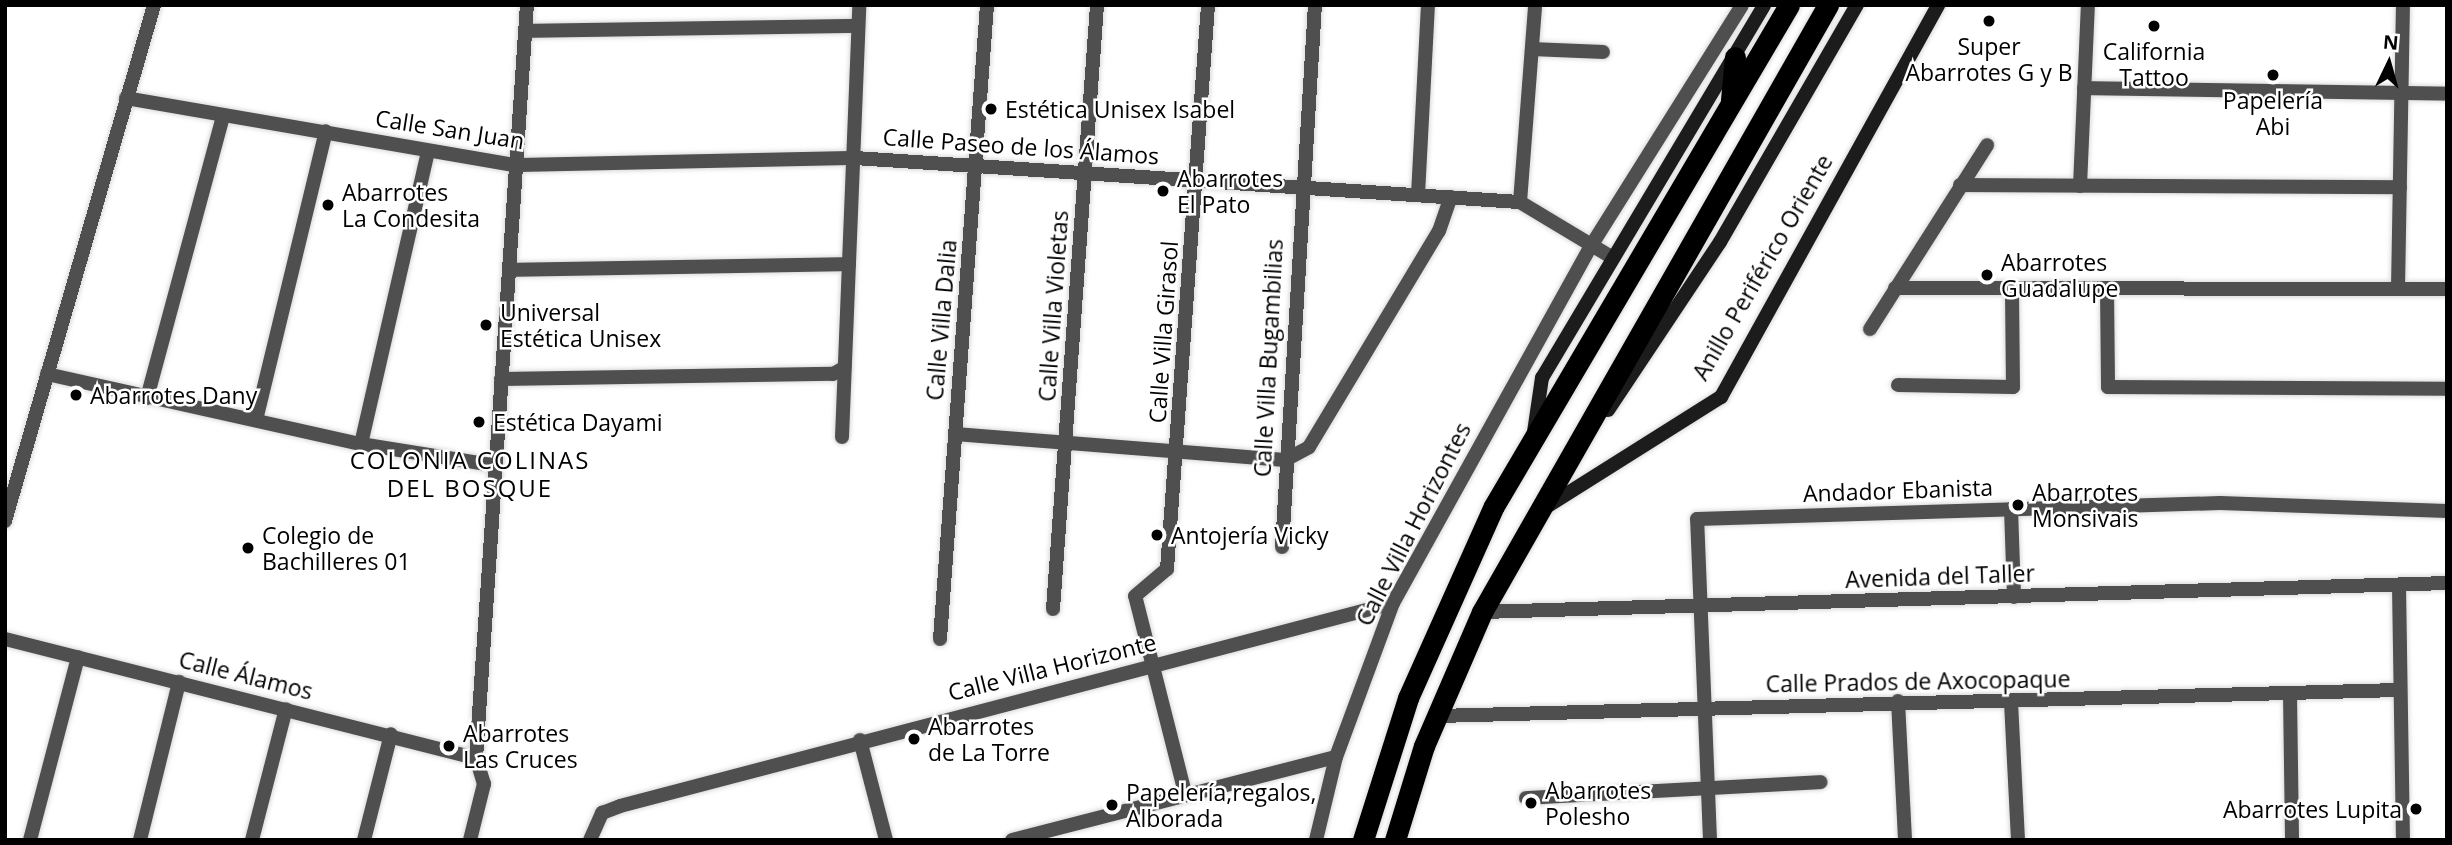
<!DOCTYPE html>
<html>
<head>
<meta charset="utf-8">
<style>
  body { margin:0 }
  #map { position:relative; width:2452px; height:845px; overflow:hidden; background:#fff; font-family:"Open Sans",sans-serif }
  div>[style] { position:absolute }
  .roads { filter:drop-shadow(0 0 2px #dbdbdb) drop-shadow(0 0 2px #dbdbdb) }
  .street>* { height:14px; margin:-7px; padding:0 7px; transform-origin:7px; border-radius:7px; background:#4f4f4f }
  .secondary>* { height:14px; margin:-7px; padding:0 7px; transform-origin:7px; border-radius:7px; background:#1c1c1c }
  .highway>* { height:21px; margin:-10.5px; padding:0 10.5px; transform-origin:10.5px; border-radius:10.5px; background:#000 }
  .dots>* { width:19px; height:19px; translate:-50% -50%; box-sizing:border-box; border:4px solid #fff; border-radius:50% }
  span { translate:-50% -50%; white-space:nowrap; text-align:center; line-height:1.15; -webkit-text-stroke:5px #fff; paint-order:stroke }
  .poi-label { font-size:23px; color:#000 }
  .left { translate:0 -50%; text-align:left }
  .right { translate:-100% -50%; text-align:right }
  .street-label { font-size:23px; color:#000 }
  .neighbourhood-label { font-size:24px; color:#000; letter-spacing:2px }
  .frame { position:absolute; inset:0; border:7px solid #000; pointer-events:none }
  .north { position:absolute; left:2354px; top:28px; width:70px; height:70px; -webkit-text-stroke:5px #fff; paint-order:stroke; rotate:5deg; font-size:19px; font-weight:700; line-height:28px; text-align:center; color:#000 }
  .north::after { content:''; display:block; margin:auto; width:24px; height:32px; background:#000; clip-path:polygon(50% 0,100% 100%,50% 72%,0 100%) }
</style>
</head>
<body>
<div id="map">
  <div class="roads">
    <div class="street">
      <div style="left:525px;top:31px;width:332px;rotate:-0.9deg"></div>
      <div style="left:1532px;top:49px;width:71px;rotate:2.4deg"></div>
      <div style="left:2084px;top:88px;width:363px;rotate:0.9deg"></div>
      <div style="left:126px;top:98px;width:394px;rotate:9.8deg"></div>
      <div style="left:514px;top:165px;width:341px;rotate:-1.2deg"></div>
      <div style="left:855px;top:158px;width:666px;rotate:3.79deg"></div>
      <div style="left:1520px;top:202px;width:106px;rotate:31.1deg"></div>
      <div style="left:1960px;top:185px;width:440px;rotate:0.3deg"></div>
      <div style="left:2080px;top:186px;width:181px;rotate:-87.5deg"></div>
      <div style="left:1418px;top:195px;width:190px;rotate:-87deg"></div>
      <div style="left:1520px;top:202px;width:198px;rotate:-85.6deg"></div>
      <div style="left:509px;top:270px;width:340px;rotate:-1deg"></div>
      <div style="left:1895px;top:288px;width:552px;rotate:0.1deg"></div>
      <div style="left:2107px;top:289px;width:98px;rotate:89.4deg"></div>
      <div style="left:2108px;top:387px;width:339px;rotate:0.3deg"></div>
      <div style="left:2398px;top:289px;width:284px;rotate:-89deg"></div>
      <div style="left:1870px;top:329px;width:218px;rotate:-57.5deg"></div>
      <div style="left:47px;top:374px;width:322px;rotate:12.6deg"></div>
      <div style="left:361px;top:444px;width:133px;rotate:9.1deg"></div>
      <div style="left:501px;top:379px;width:332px;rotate:-0.9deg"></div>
      <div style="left:833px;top:374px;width:13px;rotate:-29deg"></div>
      <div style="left:1898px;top:385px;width:115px;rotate:1deg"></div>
      <div style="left:2013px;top:387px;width:98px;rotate:-90.6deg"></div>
      <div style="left:147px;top:398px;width:292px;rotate:-74.9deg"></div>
      <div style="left:256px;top:420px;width:297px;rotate:-76.4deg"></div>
      <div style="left:955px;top:434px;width:331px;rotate:4.5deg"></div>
      <div style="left:842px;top:437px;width:432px;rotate:-87.7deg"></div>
      <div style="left:361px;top:444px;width:300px;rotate:-77.1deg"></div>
      <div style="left:1285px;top:460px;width:27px;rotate:-28deg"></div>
      <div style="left:1309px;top:447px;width:252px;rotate:-59deg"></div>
      <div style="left:1439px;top:231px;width:36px;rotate:-71deg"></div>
      <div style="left:2011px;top:509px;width:88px;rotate:88deg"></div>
      <div style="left:5px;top:521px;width:537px;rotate:-73.89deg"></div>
      <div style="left:1282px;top:547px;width:543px;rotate:-86.52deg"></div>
      <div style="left:2399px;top:586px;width:254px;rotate:89.1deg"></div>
      <div style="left:1053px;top:609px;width:606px;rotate:-85.83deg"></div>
      <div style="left:1482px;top:612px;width:965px;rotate:-1.72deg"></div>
      <div style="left:5px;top:639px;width:486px;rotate:14.2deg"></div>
      <div style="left:940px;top:639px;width:636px;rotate:-85.76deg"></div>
      <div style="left:2290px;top:694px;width:146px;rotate:89.2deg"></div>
      <div style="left:1898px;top:701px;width:139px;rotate:87.1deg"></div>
      <div style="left:2011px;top:702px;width:138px;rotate:87.1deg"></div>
      <div style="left:1438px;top:716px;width:962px;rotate:-1.55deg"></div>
      <div style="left:860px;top:740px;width:103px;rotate:75.4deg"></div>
      <div style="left:476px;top:758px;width:755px;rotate:-86.13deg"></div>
      <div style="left:1185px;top:793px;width:203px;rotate:-104.2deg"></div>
      <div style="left:1135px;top:596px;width:42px;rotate:-40.2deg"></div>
      <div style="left:1167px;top:569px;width:565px;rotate:-85.84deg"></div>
      <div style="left:1526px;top:798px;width:295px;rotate:-3.1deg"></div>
      <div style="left:30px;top:840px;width:189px;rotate:-75.3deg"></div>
      <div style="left:140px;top:840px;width:163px;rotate:-76.1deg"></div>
      <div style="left:252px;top:840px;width:135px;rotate:-75.5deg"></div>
      <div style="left:364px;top:840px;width:109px;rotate:-75.7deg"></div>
      <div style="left:470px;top:840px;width:58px;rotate:-76deg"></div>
      <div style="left:484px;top:784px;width:27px;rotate:-107deg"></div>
      <div style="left:590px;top:840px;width:30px;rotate:-66deg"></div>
      <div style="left:602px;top:813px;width:19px;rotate:-21deg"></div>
      <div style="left:620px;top:806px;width:799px;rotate:-14.71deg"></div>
      <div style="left:1012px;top:840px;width:334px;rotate:-14.4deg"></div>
      <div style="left:1316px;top:840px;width:85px;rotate:-76.5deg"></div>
      <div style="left:1336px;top:757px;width:164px;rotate:-69.7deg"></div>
      <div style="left:1393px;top:603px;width:408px;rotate:-61deg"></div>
      <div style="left:1591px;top:246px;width:284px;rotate:-57.9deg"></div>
      <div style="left:1710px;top:840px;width:321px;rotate:-92.3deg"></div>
      <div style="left:1697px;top:519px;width:523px;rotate:-1.75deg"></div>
      <div style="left:2220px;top:503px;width:227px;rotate:2deg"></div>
    </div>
    <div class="secondary">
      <div style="left:1608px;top:410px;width:202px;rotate:-56.3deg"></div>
      <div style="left:1720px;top:242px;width:274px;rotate:-60deg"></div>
      <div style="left:1534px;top:432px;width:55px;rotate:-81.6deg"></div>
      <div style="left:1542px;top:378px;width:434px;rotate:-59.2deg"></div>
      <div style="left:1546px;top:507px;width:207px;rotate:-32.2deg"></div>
      <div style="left:1721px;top:397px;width:448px;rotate:-61deg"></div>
    </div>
    <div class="highway">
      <div style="left:1731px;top:100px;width:43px;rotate:-84.7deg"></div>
      <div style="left:1363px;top:840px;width:149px;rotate:-72.4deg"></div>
      <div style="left:1408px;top:698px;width:210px;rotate:-65.9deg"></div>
      <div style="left:1494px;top:506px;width:581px;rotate:-59.51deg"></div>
      <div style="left:1395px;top:840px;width:98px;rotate:-72.9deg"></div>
      <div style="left:1424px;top:746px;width:146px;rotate:-66.6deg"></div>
      <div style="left:1482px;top:612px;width:699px;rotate:-60.32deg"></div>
    </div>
  </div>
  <div class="dots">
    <div style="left:1989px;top:21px;background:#000"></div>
    <div style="left:2154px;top:26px;background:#000"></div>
    <div style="left:2273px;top:75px;background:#000"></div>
    <div style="left:991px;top:109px;background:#000"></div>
    <div style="left:1163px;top:191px;background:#000"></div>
    <div style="left:328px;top:205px;background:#000"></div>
    <div style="left:1987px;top:275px;background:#000"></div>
    <div style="left:486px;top:325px;background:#000"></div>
    <div style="left:76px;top:395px;background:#000"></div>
    <div style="left:479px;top:422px;background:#000"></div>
    <div style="left:2018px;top:505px;background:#000"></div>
    <div style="left:1157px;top:535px;background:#000"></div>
    <div style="left:248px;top:548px;background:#000"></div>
    <div style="left:914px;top:739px;background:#000"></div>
    <div style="left:449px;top:746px;background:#000"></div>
    <div style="left:1531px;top:803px;background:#000"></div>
    <div style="left:1112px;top:805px;background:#000"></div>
    <div style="left:2416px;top:809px;background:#000"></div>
  </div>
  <div class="poi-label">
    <span style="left:1989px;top:59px">Super<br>Abarrotes G y B</span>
    <span style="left:2154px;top:64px">California<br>Tattoo</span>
    <span style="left:2273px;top:113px">Papelería<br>Abi</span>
    <span class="left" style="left:1005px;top:109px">Estética Unisex Isabel</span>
    <span class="left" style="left:1177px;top:191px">Abarrotes<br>El Pato</span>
    <span class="left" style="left:342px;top:205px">Abarrotes<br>La Condesita</span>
    <span class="left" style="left:2001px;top:275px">Abarrotes<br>Guadalupe</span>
    <span class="left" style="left:500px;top:325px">Universal<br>Estética Unisex</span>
    <span class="left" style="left:90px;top:395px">Abarrotes Dany</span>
    <span class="left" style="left:493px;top:422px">Estética Dayami</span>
    <span class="left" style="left:2032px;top:505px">Abarrotes<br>Monsivais</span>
    <span class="left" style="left:262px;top:548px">Colegio de<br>Bachilleres 01</span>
    <span class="left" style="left:1171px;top:535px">Antojería Vicky</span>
    <span class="left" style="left:928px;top:739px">Abarrotes<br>de La Torre</span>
    <span class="left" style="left:463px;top:746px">Abarrotes<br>Las Cruces</span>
    <span class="left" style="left:1545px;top:803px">Abarrotes<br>Polesho</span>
    <span class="left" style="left:1126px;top:805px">Papelería,regalos,<br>Alborada</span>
    <span class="right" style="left:2402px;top:809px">Abarrotes Lupita</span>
  </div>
  <div class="street-label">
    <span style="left:450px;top:129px;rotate:9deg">Calle San Juan</span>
    <span style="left:1021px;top:146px;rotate:4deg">Calle Paseo de los Álamos</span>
    <span style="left:1762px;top:267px;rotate:-60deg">Anillo Periférico Oriente</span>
    <span style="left:1053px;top:306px;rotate:-86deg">Calle Villa Violetas</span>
    <span style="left:941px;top:320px;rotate:-85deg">Calle Villa Dalia</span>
    <span style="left:1163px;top:332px;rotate:-86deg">Calle Villa Girasol</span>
    <span style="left:1268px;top:358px;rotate:-87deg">Calle Villa Bugambilias</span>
    <span style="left:1898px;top:490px;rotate:-2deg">Andador Ebanista</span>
    <span style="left:1413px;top:524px;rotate:-63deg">Calle Villa Horizontes</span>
    <span style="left:1940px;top:576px;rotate:-2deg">Avenida del Taller</span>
    <span style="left:1052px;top:667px;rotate:-14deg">Calle Villa Horizonte</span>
    <span style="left:246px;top:675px;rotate:14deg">Calle Álamos</span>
    <span style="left:1918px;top:681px;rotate:-1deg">Calle Prados de Axocopaque</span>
  </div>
  <div class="neighbourhood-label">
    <span style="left:470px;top:474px">COLONIA COLINAS<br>DEL BOSQUE</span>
  </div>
  <div class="frame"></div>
  <div class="north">N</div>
</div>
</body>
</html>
